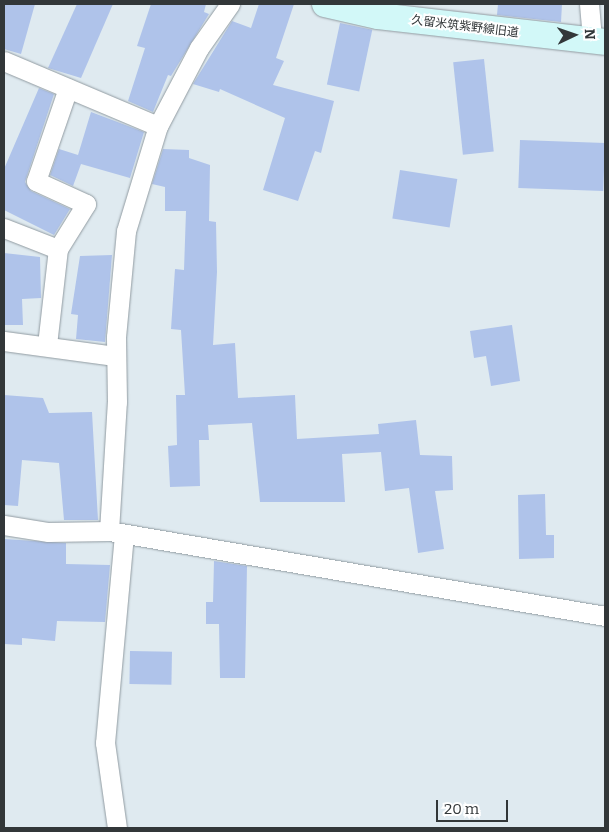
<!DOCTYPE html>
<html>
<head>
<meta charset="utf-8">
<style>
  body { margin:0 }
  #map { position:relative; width:609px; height:832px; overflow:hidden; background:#dfeaf0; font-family:Bitter,"Noto Sans JP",serif }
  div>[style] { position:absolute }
  .building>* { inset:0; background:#afc3ea; transform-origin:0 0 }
  .roads { filter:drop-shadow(0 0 1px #919ba1) drop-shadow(0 0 1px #919ba1) }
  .street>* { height:19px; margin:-9.5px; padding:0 9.5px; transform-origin:9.5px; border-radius:9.5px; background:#fff }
  .secondary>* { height:26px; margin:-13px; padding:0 13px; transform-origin:13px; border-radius:13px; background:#d2f8f8 }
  span { translate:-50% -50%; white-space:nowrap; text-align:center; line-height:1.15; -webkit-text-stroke:4px #fff; paint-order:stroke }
  .street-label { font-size:12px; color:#323739 }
  .frame { position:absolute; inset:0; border:5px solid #323739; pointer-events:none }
  .north { position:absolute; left:549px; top:10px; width:50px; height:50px; -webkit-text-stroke:4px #fff; paint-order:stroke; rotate:87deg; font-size:14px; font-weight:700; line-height:20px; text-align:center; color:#323739 }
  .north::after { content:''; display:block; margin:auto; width:18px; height:22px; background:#323739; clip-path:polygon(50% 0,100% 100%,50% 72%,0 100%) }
  .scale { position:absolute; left:436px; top:800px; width:72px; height:22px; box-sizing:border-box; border:2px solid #323739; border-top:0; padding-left:6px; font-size:15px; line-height:18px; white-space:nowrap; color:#323739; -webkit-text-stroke:4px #fff; paint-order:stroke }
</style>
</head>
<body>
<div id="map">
  <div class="building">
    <div style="clip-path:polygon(4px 4px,35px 4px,21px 54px,4px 49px)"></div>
    <div style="clip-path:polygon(77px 4px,113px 4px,81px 78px,48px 68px)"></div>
    <div style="clip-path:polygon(151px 4px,206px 4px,204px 12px,209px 14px,171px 76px,168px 75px,153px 112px,128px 101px,145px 48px,137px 46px)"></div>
    <div style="clip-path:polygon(259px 4px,294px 4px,276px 58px,284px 61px,273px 85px,334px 101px,321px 153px,315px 151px,298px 201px,263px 190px,285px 118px,220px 89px,219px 92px,193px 84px,232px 21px,251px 28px)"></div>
    <div style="clip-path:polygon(498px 4px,562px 4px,561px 22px,497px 15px)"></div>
    <div style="left:340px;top:23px;width:33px;height:63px;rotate:12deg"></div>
    <div style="left:484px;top:59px;width:93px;height:31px;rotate:84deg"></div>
    <div style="clip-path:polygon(39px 88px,54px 94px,25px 182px,31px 191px,70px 209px,54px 235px,4px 210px,4px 169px)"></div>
    <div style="clip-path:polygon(91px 112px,144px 132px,130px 178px,81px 164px,73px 186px,50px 175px,59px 149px,78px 155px)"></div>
    <div style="left:520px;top:140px;width:85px;height:48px;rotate:2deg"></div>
    <div style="clip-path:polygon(163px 149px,189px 150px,189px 158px,210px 165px,209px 221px,216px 222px,217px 272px,213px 345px,235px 343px,238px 398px,295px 395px,297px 439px,379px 434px,378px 424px,416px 420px,420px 455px,452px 456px,453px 490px,435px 491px,444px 549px,418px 553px,409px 488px,385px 491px,381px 452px,342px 454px,345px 502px,260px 502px,252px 423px,208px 425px,209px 440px,199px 440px,200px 486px,170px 487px,168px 446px,177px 445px,176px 395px,185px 395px,181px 330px,171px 329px,175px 269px,184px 270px,186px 211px,165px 211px,165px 187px,152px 184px)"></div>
    <div style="left:400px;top:170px;width:58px;height:49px;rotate:9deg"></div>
    <div style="clip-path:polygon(4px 253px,40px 257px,41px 298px,22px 299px,23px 325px,4px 325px)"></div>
    <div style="clip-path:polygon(112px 255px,105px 342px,76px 339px,78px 315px,71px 314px,80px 256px)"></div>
    <div style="clip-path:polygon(512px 325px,520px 381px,491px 386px,486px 356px,474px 358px,470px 331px)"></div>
    <div style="clip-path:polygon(4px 395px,43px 398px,49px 413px,92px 412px,98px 520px,64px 520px,59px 463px,22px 460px,18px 506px,4px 505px)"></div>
    <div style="clip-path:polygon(545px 494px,546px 535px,554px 535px,554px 558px,519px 559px,518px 495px)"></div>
    <div style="clip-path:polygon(4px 539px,66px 543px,66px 564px,110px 565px,105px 622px,57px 621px,55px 641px,22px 638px,22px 645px,4px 644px)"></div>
    <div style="clip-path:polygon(214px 561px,247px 566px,245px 678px,220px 678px,219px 624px,206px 624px,206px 602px,213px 602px)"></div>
    <div style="left:130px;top:651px;width:42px;height:33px;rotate:1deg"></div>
  </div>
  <div class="roads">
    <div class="street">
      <div style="left:589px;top:4px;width:38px;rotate:85deg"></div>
      <div style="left:4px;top:61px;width:167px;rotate:22.9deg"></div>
      <div style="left:4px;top:228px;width:58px;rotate:21.3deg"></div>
      <div style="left:58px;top:249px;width:53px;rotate:-58.1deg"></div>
      <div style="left:86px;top:204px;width:55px;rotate:-155.3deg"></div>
      <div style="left:36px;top:181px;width:98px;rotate:-71deg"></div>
      <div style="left:4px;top:341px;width:112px;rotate:7.7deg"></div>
      <div style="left:47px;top:345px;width:97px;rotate:-83.5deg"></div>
      <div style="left:4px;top:525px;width:45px;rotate:9deg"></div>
      <div style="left:48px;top:532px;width:61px;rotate:-0.9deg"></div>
      <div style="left:109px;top:531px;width:503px;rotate:9.72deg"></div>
      <div style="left:109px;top:531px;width:129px;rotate:-86.5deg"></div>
      <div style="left:117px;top:402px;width:65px;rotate:-90.9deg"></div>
      <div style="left:116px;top:337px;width:106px;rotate:-84.6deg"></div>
      <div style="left:126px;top:231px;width:110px;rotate:-73.1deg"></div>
      <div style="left:158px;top:126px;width:88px;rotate:-62.3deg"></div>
      <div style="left:199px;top:48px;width:54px;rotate:-54.8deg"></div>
      <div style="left:117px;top:828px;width:86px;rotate:-98deg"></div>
      <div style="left:105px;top:743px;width:210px;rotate:-84.8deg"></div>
    </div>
    <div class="secondary">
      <div style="left:325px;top:4px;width:54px;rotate:12.8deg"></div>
      <div style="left:378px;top:16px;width:228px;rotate:6.5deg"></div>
    </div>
  </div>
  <div class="street-label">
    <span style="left:465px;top:27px;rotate:7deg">久留米筑紫野線旧道</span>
  </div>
  <div class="frame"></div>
  <div class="north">N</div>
  <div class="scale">20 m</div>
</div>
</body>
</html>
